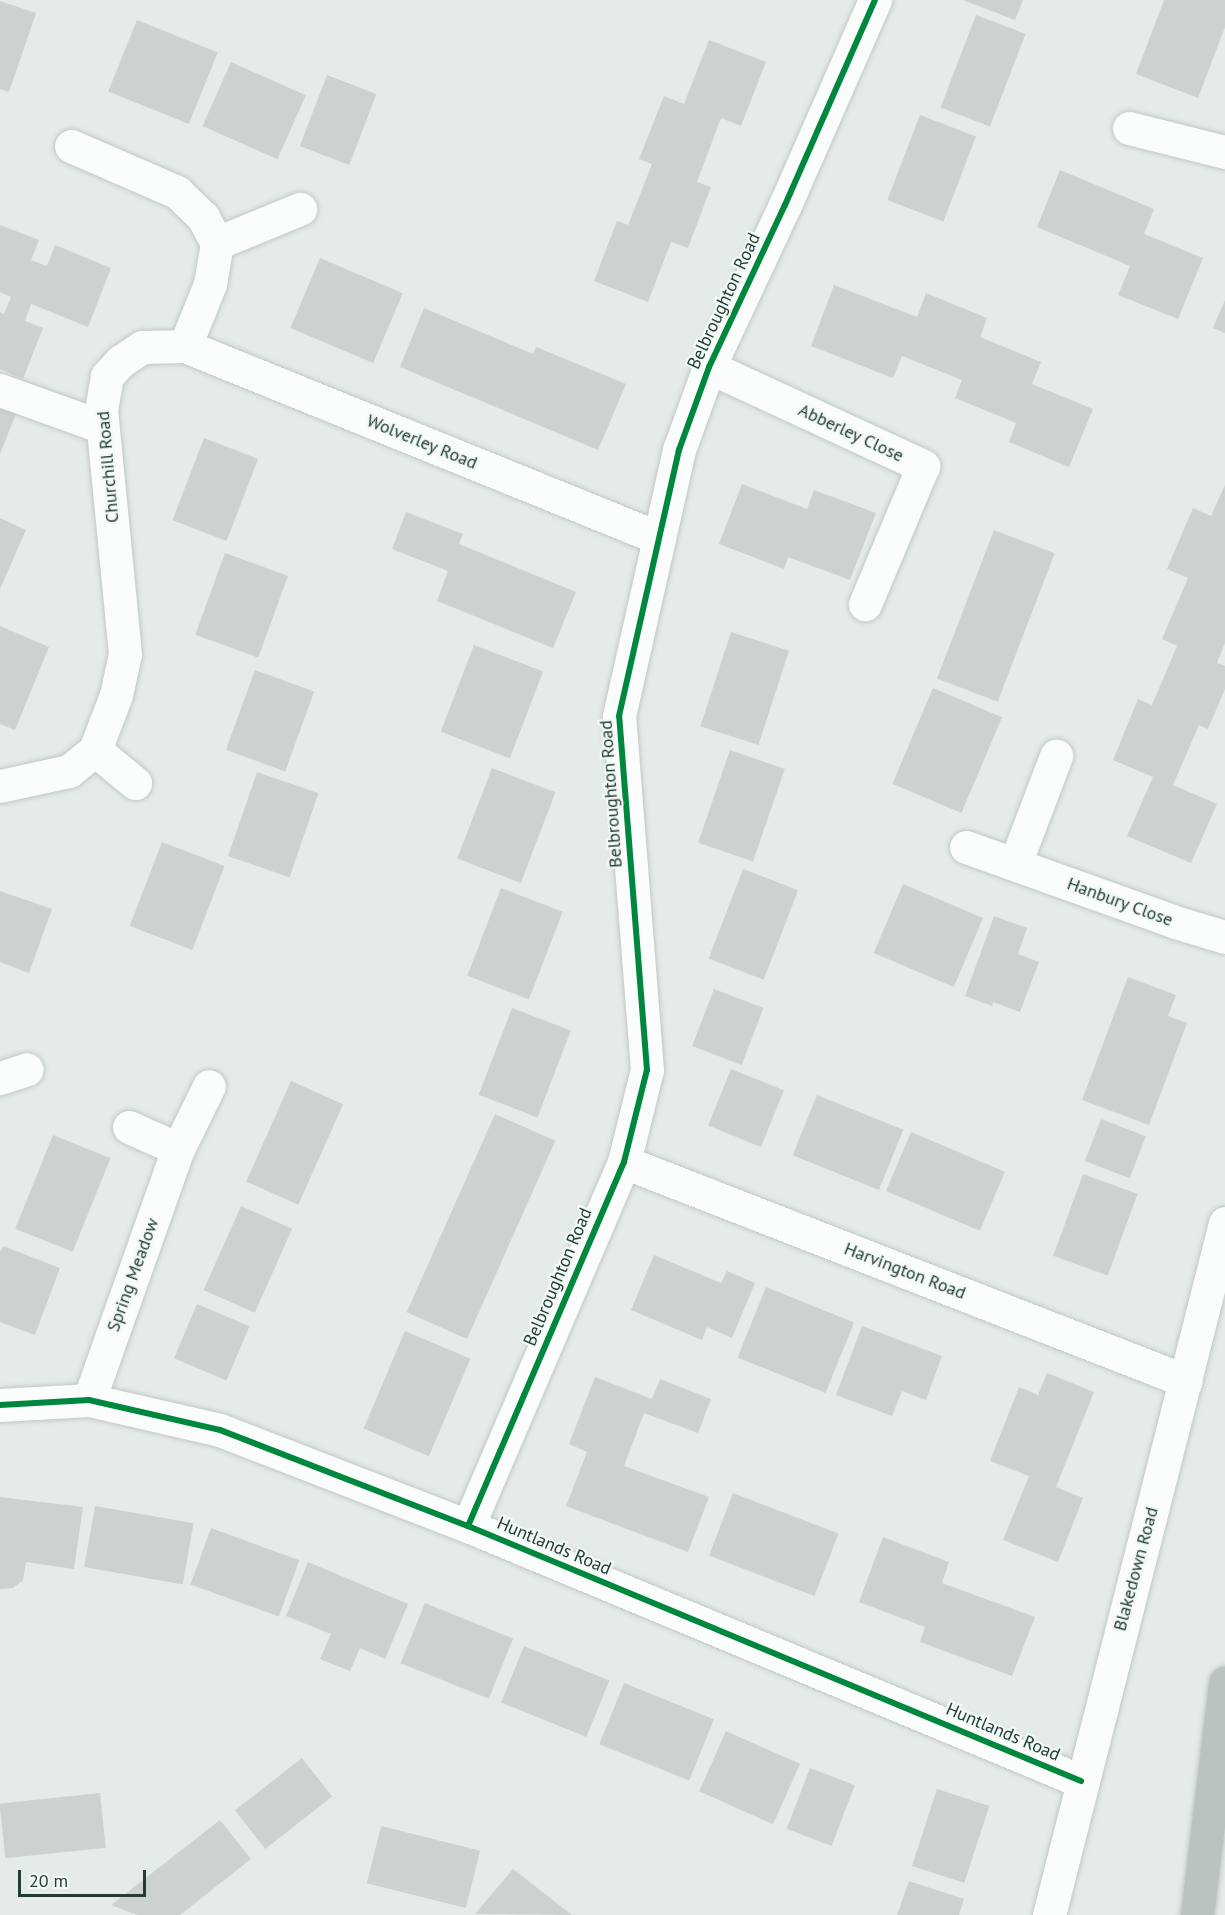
<!DOCTYPE html>
<html>
<head>
<meta charset="utf-8">
<style>
  body { margin:0 }
  #map { position:relative; width:1225px; height:1915px; overflow:hidden; background:#e5ebe8; font-family:"PT Sans",sans-serif }
  div>[style] { position:absolute }
  .building>* { inset:0; background:#ccd2cf; transform-origin:0 0 }
  .roads { filter:drop-shadow(0 0 2px #c2c8c5) drop-shadow(0 0 2px #c2c8c5) }
  .minor>* { height:33px; margin:-16.5px; padding:0 16.5px; transform-origin:16.5px; border-radius:16.5px; background:#fbfcfc }
  .highway>* { height:33px; margin:-16.5px; padding:0 16.5px; transform-origin:16.5px; border-radius:16.5px; background:#bac3c0 }
  .cycleway>* { height:6px; margin:-3px; padding:0 3px; transform-origin:3px; border-radius:3px; background:#00873e }
  span { translate:-50% -50%; white-space:nowrap; text-align:center; line-height:1.15; -webkit-text-stroke:4.5px #f3f9f6; paint-order:stroke }
  .street-label { font-size:18px; color:#223e34 }
  .scale { position:absolute; left:18px; top:1870px; width:128px; height:27px; box-sizing:border-box; border:3px solid #223e34; border-top:0; padding-left:8px; font-size:18px; line-height:21px; white-space:nowrap; color:#223e34; -webkit-text-stroke:4px #f3f9f6; paint-order:stroke }
</style>
</head>
<body>
<div id="map">
  <div class="building">
    <div style="clip-path:polygon(963px 0,1023px 0,1015px 20px)"></div>
    <div style="clip-path:polygon(1164px 0,1225px 0,1225px 27px,1198px 98px,1136px 74px)"></div>
    <div style="clip-path:polygon(0 1px,36px 13px,9px 92px,0 89px)"></div>
    <div style="left:976px;top:15px;width:53px;height:99px;rotate:21deg"></div>
    <div style="left:137px;top:20px;width:87px;height:77px;rotate:22deg"></div>
    <div style="clip-path:polygon(709px 40px,766px 62px,741px 126px,721px 118px,697px 182px,711px 187px,688px 248px,671px 242px,648px 302px,594px 281px,617px 221px,628px 225px,652px 164px,639px 159px,664px 96px,684px 104px)"></div>
    <div style="left:231px;top:62px;width:82px;height:70px;rotate:24deg"></div>
    <div style="left:327px;top:75px;width:53px;height:76px;rotate:21deg"></div>
    <div style="left:920px;top:115px;width:60px;height:91px;rotate:21deg"></div>
    <div style="clip-path:polygon(1060px 170px,1154px 209px,1144px 234px,1203px 258px,1178px 319px,1118px 295px,1130px 266px,1037px 227px)"></div>
    <div style="clip-path:polygon(0 225px,39px 240px,31px 260px,47px 266px,55px 245px,111px 268px,88px 327px,31px 304px,25px 321px,43px 328px,23px 379px,0 369px,0 312px,4px 314px,11px 297px,0 292px)"></div>
    <div style="left:320px;top:258px;width:90px;height:76px;rotate:23deg"></div>
    <div style="clip-path:polygon(834px 285px,917px 317px,926px 293px,987px 318px,980px 337px,1041px 362px,1032px 384px,1093px 409px,1069px 467px,1009px 442px,1016px 423px,955px 398px,962px 380px,902px 356px,893px 378px,811px 346px)"></div>
    <div style="clip-path:polygon(1225px 300px,1225px 333px,1213px 328px)"></div>
    <div style="clip-path:polygon(424px 308px,533px 354px,536px 347px,626px 384px,598px 450px,400px 367px)"></div>
    <div style="clip-path:polygon(0 399px,19px 406px,0 454px)"></div>
    <div style="left:204px;top:438px;width:58px;height:88px;rotate:21deg"></div>
    <div style="clip-path:polygon(742px 484px,807px 509px,814px 490px,876px 513px,850px 580px,788px 557px,784px 569px,719px 544px)"></div>
    <div style="clip-path:polygon(1225px 485px,1225px 643px,1217px 663px,1225px 666px,1225px 689px,1208px 729px,1199px 725px,1173px 785px,1217px 804px,1191px 863px,1127px 836px,1153px 777px,1113px 760px,1138px 699px,1152px 705px,1177px 646px,1162px 639px,1188px 578px,1167px 569px,1193px 508px,1211px 516px)"></div>
    <div style="clip-path:polygon(406px 512px,463px 534px,459px 544px,576px 592px,553px 648px,437px 601px,448px 571px,392px 549px)"></div>
    <div style="clip-path:polygon(0 518px,26px 530px,0 589px)"></div>
    <div style="left:994px;top:530px;width:65px;height:159px;rotate:21deg"></div>
    <div style="left:225px;top:553px;width:67px;height:87px;rotate:20deg"></div>
    <div style="clip-path:polygon(0 626px,49px 647px,15px 730px,0 724px)"></div>
    <div style="left:731px;top:632px;width:61px;height:99px;rotate:18deg"></div>
    <div style="left:474px;top:645px;width:74px;height:93px;rotate:21deg"></div>
    <div style="left:255px;top:670px;width:63px;height:85px;rotate:20deg"></div>
    <div style="left:933px;top:688px;width:75px;height:104px;rotate:23deg"></div>
    <div style="left:730px;top:750px;width:58px;height:98px;rotate:19deg"></div>
    <div style="left:492px;top:768px;width:68px;height:97px;rotate:21deg"></div>
    <div style="left:257px;top:772px;width:65px;height:89px;rotate:19deg"></div>
    <div style="left:162px;top:842px;width:67px;height:90px;rotate:21deg"></div>
    <div style="left:743px;top:869px;width:59px;height:96px;rotate:21deg"></div>
    <div style="left:903px;top:884px;width:87px;height:75px;rotate:23deg"></div>
    <div style="left:501px;top:888px;width:66px;height:94px;rotate:21deg"></div>
    <div style="clip-path:polygon(0 891px,52px 909px,29px 973px,0 962px)"></div>
    <div style="clip-path:polygon(994px 916px,1027px 928px,1018px 954px,1039px 962px,1020px 1012px,993px 1002px,992px 1006px,965px 996px)"></div>
    <div style="clip-path:polygon(1128px 977px,1176px 995px,1168px 1016px,1187px 1023px,1149px 1125px,1082px 1100px)"></div>
    <div style="left:714px;top:989px;width:53px;height:61px;rotate:21deg"></div>
    <div style="left:512px;top:1008px;width:63px;height:93px;rotate:21deg"></div>
    <div style="left:731px;top:1069px;width:57px;height:61px;rotate:22deg"></div>
    <div style="left:291px;top:1081px;width:57px;height:110px;rotate:24deg"></div>
    <div style="left:817px;top:1095px;width:93px;height:65px;rotate:22deg"></div>
    <div style="left:495px;top:1114px;width:66px;height:217px;rotate:24deg"></div>
    <div style="left:1101px;top:1119px;width:48px;height:45px;rotate:21deg"></div>
    <div style="left:911px;top:1132px;width:102px;height:64px;rotate:23deg"></div>
    <div style="left:53px;top:1135px;width:62px;height:101px;rotate:22deg"></div>
    <div style="left:1083px;top:1174px;width:58px;height:87px;rotate:20deg"></div>
    <div style="left:241px;top:1206px;width:56px;height:92px;rotate:24deg"></div>
    <div style="clip-path:polygon(3px 1246px,60px 1268px,35px 1335px,0 1322px,0 1252px)"></div>
    <div style="clip-path:polygon(654px 1255px,721px 1283px,727px 1271px,755px 1283px,732px 1338px,707px 1327px,702px 1340px,631px 1310px)"></div>
    <div style="left:766px;top:1287px;width:95px;height:76px;rotate:22deg"></div>
    <div style="left:197px;top:1304px;width:57px;height:59px;rotate:23deg"></div>
    <div style="clip-path:polygon(862px 1326px,942px 1356px,926px 1400px,902px 1391px,892px 1416px,836px 1395px)"></div>
    <div style="left:405px;top:1331px;width:71px;height:106px;rotate:23deg"></div>
    <div style="clip-path:polygon(1047px 1373px,1094px 1392px,1056px 1487px,1083px 1498px,1058px 1562px,1003px 1540px,1029px 1476px,990px 1461px,1019px 1387px,1038px 1395px)"></div>
    <div style="clip-path:polygon(595px 1377px,652px 1399px,660px 1379px,711px 1399px,698px 1433px,644px 1413px,624px 1466px,709px 1497px,688px 1552px,566px 1506px,587px 1452px,569px 1444px)"></div>
    <div style="left:733px;top:1493px;width:113px;height:67px;rotate:21deg"></div>
    <div style="clip-path:polygon(0 1497px,83px 1507px,74px 1569px,26px 1562px,23px 1580px,13px 1588px,0 1589px)"></div>
    <div style="left:95px;top:1506px;width:100px;height:62px;rotate:10deg"></div>
    <div style="left:211px;top:1528px;width:94px;height:60px;rotate:20deg"></div>
    <div style="clip-path:polygon(883px 1537px,949px 1562px,942px 1583px,1035px 1617px,1012px 1676px,920px 1642px,925px 1627px,859px 1602px)"></div>
    <div style="clip-path:polygon(308px 1562px,408px 1604px,385px 1659px,360px 1648px,350px 1671px,320px 1659px,331px 1634px,286px 1616px)"></div>
    <div style="left:425px;top:1603px;width:95px;height:65px;rotate:22deg"></div>
    <div style="left:524px;top:1646px;width:92px;height:61px;rotate:22deg"></div>
    <div style="left:624px;top:1683px;width:97px;height:66px;rotate:22deg"></div>
    <div style="left:726px;top:1731px;width:81px;height:66px;rotate:24deg"></div>
    <div style="left:302px;top:1758px;width:49px;height:85px;rotate:52deg"></div>
    <div style="left:810px;top:1768px;width:48px;height:65px;rotate:21deg"></div>
    <div style="left:937px;top:1789px;width:55px;height:81px;rotate:18deg"></div>
    <div style="left:100px;top:1793px;width:55px;height:101px;rotate:84deg"></div>
    <div style="clip-path:polygon(220px 1820px,251px 1859px,180px 1915px,137px 1915px,111px 1905px)"></div>
    <div style="left:381px;top:1826px;width:102px;height:59px;rotate:14deg"></div>
    <div style="clip-path:polygon(513px 1869px,572px 1915px,475px 1914px)"></div>
    <div style="clip-path:polygon(909px 1881px,964px 1899px,959px 1915px,897px 1915px)"></div>
  </div>
  <div class="roads">
    <div class="minor">
      <div style="left:1129px;top:128px;width:99px;rotate:14deg"></div>
      <div style="left:71px;top:146px;width:116px;rotate:23.5deg"></div>
      <div style="left:177px;top:192px;width:36px;rotate:44deg"></div>
      <div style="left:203px;top:217px;width:30px;rotate:62deg"></div>
      <div style="left:217px;top:243px;width:42px;rotate:99.7deg"></div>
      <div style="left:210px;top:284px;width:67px;rotate:112deg"></div>
      <div style="left:185px;top:346px;width:43px;rotate:178.7deg"></div>
      <div style="left:142px;top:347px;width:25px;rotate:146deg"></div>
      <div style="left:121px;top:361px;width:21px;rotate:133deg"></div>
      <div style="left:107px;top:376px;width:34px;rotate:100deg"></div>
      <div style="left:101px;top:409px;width:246px;rotate:84.4deg"></div>
      <div style="left:125px;top:654px;width:42px;rotate:102.4deg"></div>
      <div style="left:116px;top:695px;width:59px;rotate:110.9deg"></div>
      <div style="left:217px;top:243px;width:90px;rotate:-22.3deg"></div>
      <div style="left:185px;top:346px;width:511px;rotate:22.05deg"></div>
      <div style="left:709px;top:367px;width:236px;rotate:24.8deg"></div>
      <div style="left:923px;top:466px;width:150px;rotate:112.8deg"></div>
      <div style="left:0;top:390px;width:109px;rotate:19.8deg"></div>
      <div style="left:0;top:786px;width:71px;rotate:-12.3deg"></div>
      <div style="left:69px;top:771px;width:33px;rotate:-39deg"></div>
      <div style="left:95px;top:750px;width:52px;rotate:39.5deg"></div>
      <div style="left:966px;top:847px;width:222px;rotate:19.7deg"></div>
      <div style="left:1175px;top:922px;width:52px;rotate:16.7deg"></div>
      <div style="left:1015px;top:864px;width:116px;rotate:-69.2deg"></div>
      <div style="left:0;top:1078px;width:28px;rotate:-18deg"></div>
      <div style="left:129px;top:1127px;width:54px;rotate:24.2deg"></div>
      <div style="left:624px;top:1162px;width:603px;rotate:21.29deg"></div>
      <div style="left:89px;top:1400px;width:266px;rotate:-70.5deg"></div>
      <div style="left:178px;top:1149px;width:70px;rotate:-63.8deg"></div>
      <div style="left:0;top:1405px;width:89px;rotate:-3.2deg"></div>
      <div style="left:89px;top:1400px;width:134px;rotate:12.9deg"></div>
      <div style="left:220px;top:1430px;width:266px;rotate:21.2deg"></div>
      <div style="left:468px;top:1526px;width:664px;rotate:22.59deg"></div>
      <div style="left:468px;top:1526px;width:396px;rotate:-66.8deg"></div>
      <div style="left:624px;top:1162px;width:95px;rotate:-76deg"></div>
      <div style="left:647px;top:1070px;width:355px;rotate:-94.5deg"></div>
      <div style="left:619px;top:716px;width:273px;rotate:-77.3deg"></div>
      <div style="left:679px;top:450px;width:88px;rotate:-70.1deg"></div>
      <div style="left:709px;top:367px;width:179px;rotate:-64.9deg"></div>
      <div style="left:785px;top:205px;width:224px;rotate:-66.3deg"></div>
      <div style="left:1049px;top:1915px;width:714px;rotate:-75.73deg"></div>
    </div>
    <div class="highway">
      <div style="left:1197px;top:1915px;width:234px;rotate:-83.1deg"></div>
    </div>
  </div>
  <div class="cycleway">
    <div style="left:0;top:1405px;width:89px;rotate:-3.2deg"></div>
    <div style="left:89px;top:1400px;width:134px;rotate:12.9deg"></div>
    <div style="left:220px;top:1430px;width:266px;rotate:21.2deg"></div>
    <div style="left:468px;top:1526px;width:664px;rotate:22.59deg"></div>
    <div style="left:468px;top:1526px;width:396px;rotate:-66.8deg"></div>
    <div style="left:624px;top:1162px;width:95px;rotate:-76deg"></div>
    <div style="left:647px;top:1070px;width:355px;rotate:-94.5deg"></div>
    <div style="left:619px;top:716px;width:273px;rotate:-77.3deg"></div>
    <div style="left:679px;top:450px;width:88px;rotate:-70.1deg"></div>
    <div style="left:709px;top:367px;width:179px;rotate:-64.9deg"></div>
    <div style="left:785px;top:205px;width:224px;rotate:-66.3deg"></div>
  </div>
  <div class="street-label">
    <span style="left:724px;top:301px;rotate:-65deg">Belbroughton Road</span>
    <span style="left:851px;top:433px;rotate:25deg">Abberley Close</span>
    <span style="left:422px;top:442px;rotate:22deg">Wolverley Road</span>
    <span style="left:108px;top:467px;rotate:-95deg">Churchill Road</span>
    <span style="left:611px;top:794px;rotate:-94deg">Belbroughton Road</span>
    <span style="left:1120px;top:902px;rotate:20deg">Hanbury Close</span>
    <span style="left:905px;top:1271px;rotate:21deg">Harvington Road</span>
    <span style="left:133px;top:1275px;rotate:-70deg">Spring Meadow</span>
    <span style="left:558px;top:1277px;rotate:-67deg">Belbroughton Road</span>
    <span style="left:554px;top:1546px;rotate:23deg">Huntlands Road</span>
    <span style="left:1136px;top:1569px;rotate:-75deg">Blakedown Road</span>
    <span style="left:1003px;top:1732px;rotate:23deg">Huntlands Road</span>
  </div>
  <div class="scale">20 m</div>
</div>
</body>
</html>
